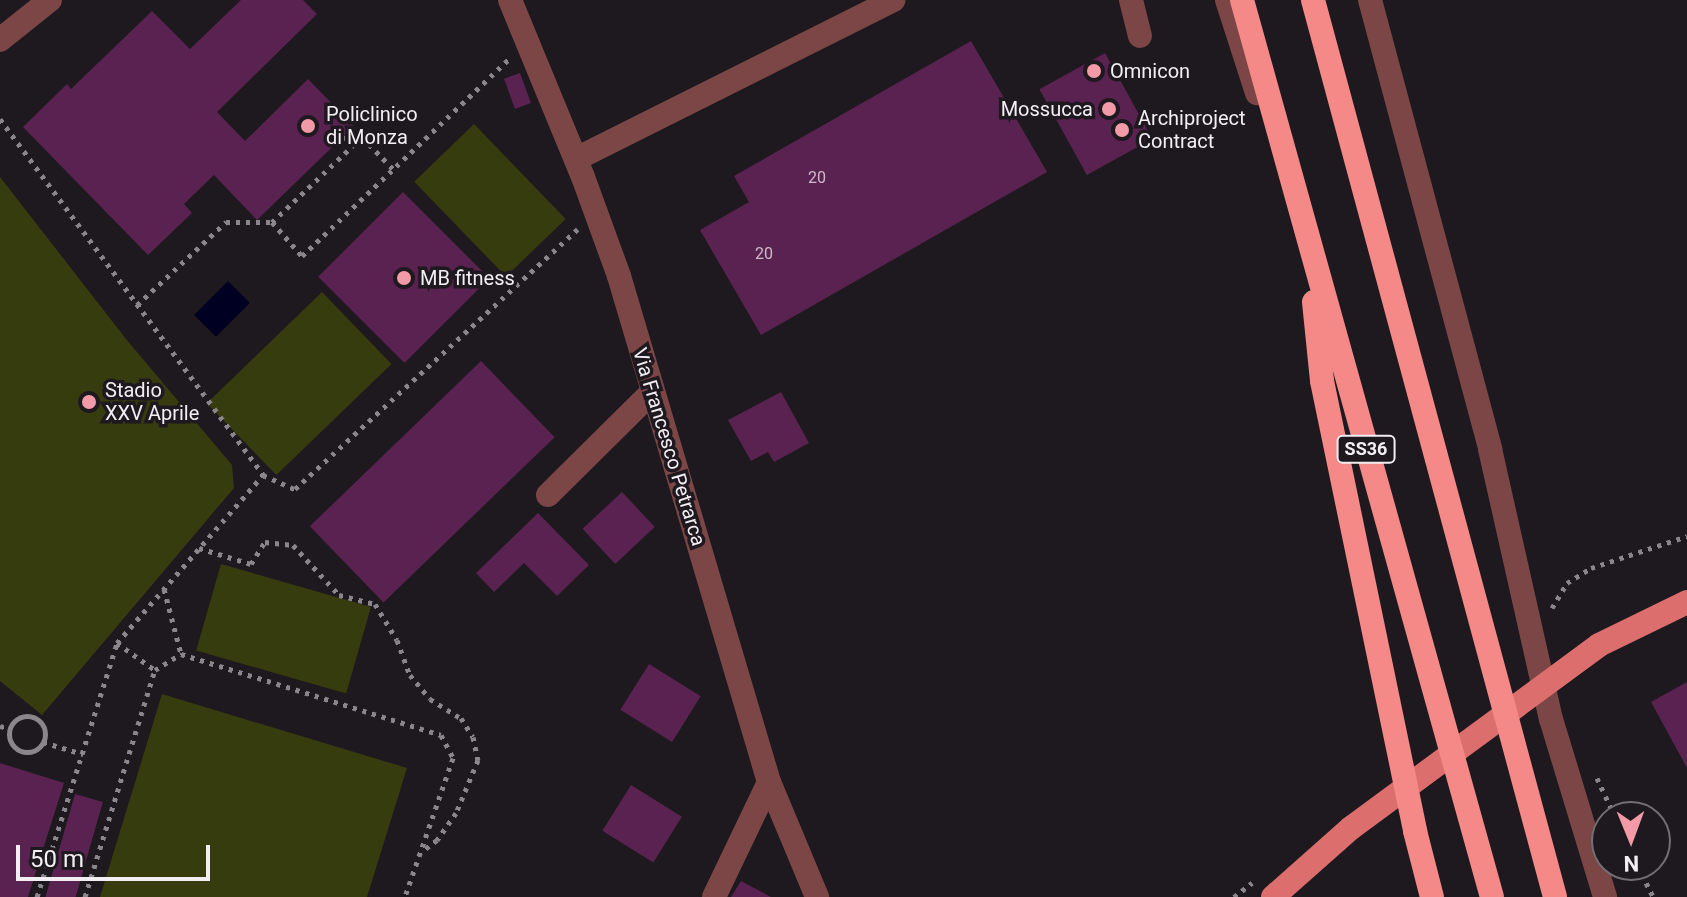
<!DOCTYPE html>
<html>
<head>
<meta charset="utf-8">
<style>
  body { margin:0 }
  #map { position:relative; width:1687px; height:897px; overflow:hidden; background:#1e191f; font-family:Roboto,sans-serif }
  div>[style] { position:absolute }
  .green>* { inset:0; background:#373c0e; transform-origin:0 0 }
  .water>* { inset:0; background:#002; transform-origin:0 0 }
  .building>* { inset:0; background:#5a2250; transform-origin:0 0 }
  .path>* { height:5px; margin-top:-2.5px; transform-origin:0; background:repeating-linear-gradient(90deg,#8a868b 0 4px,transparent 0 10px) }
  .path>.ring { margin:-2.5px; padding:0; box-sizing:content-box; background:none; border:5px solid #8a868b; border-radius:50% }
  .minor>* { height:24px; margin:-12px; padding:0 12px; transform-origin:12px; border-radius:12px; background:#7b4645 }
  .major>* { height:24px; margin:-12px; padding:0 12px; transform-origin:12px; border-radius:12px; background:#dc6e6e }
  .highway>* { height:24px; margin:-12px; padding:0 12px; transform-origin:12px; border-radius:12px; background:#f48988 }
  .dots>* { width:22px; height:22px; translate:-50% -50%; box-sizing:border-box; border:4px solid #1e191f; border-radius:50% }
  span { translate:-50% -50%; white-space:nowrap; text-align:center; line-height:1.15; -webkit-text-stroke:7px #1e191f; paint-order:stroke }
  .number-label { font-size:16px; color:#ccbbca }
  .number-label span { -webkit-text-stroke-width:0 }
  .shield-label span { padding:2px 6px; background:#1e191f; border:2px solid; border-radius:6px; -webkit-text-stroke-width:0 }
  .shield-label { font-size:18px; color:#f2eef2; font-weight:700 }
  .poi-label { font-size:20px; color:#f2eef2 }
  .left { translate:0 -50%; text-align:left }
  .right { translate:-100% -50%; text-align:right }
  .street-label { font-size:20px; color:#f2eef2 }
  .north { position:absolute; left:1591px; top:801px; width:80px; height:80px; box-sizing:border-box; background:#1e191f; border:2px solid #736e73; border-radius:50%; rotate:179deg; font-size:22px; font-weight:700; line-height:32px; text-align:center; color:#f2eef2 }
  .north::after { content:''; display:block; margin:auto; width:28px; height:36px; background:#f39aa9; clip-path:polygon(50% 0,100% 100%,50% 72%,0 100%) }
  .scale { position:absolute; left:16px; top:845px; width:194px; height:36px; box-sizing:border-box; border:4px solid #f2eef2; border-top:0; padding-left:10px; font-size:24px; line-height:28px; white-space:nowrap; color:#f2eef2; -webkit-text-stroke:6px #1e191f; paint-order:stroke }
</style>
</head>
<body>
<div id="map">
  <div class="green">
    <div style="left:474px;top:124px;width:132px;height:83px;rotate:46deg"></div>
    <div style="clip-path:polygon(0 177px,126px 339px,232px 465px,234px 488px,42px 715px,0 681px)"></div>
    <div style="left:322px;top:292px;width:100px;height:160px;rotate:46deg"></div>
    <div style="left:221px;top:564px;width:156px;height:90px;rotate:16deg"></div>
    <div style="clip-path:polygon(162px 694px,407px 768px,367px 897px,100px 897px)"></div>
  </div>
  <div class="water">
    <div style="left:228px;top:281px;width:31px;height:48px;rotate:45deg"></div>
  </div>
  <div class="building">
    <div style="clip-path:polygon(241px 0,303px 0,317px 14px,217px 112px,245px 141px,308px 79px,354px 126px,257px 220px,214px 175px,184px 204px,192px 213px,148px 255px,23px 127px,67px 84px,71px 89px,152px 11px,190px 49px)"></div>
    <div style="clip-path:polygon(971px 41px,1047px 172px,761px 335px,700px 230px,749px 202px,734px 176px)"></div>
    <div style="left:1105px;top:53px;width:98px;height:75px;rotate:61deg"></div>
    <div style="left:520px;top:73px;width:32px;height:17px;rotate:70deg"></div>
    <div style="left:403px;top:192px;width:122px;height:120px;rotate:45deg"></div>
    <div style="left:481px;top:361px;width:106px;height:238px;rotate:46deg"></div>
    <div style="clip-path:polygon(781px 392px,809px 443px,774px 462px,768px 452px,751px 461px,728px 420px)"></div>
    <div style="left:622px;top:492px;width:48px;height:54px;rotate:47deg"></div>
    <div style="clip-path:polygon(538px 513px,589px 565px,557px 596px,524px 563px,494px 592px,476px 573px)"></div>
    <div style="left:649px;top:664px;width:61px;height:54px;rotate:32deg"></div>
    <div style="clip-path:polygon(1687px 682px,1687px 768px,1651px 702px)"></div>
    <div style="clip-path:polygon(0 763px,64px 783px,28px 897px,0 897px)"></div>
    <div style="left:631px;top:785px;width:60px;height:54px;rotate:32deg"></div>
    <div style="left:75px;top:794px;width:29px;height:108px;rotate:16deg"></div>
    <div style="clip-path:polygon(741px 881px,771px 897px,731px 897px)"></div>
  </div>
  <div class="path">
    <div style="left:0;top:119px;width:443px;rotate:53.5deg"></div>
    <div style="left:263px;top:475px;width:35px;rotate:24deg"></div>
    <div style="left:295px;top:489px;width:384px;rotate:-42.6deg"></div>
    <div style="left:362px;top:137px;width:124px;rotate:136.6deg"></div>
    <div style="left:272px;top:222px;width:45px;rotate:48.6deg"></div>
    <div style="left:302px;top:256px;width:287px;rotate:-43.6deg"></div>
    <div style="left:341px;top:138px;width:21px;rotate:-3deg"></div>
    <div style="left:362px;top:137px;width:45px;rotate:45.9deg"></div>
    <div style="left:137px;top:305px;width:122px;rotate:-43deg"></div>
    <div style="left:226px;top:222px;width:46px"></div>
    <div style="left:199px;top:548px;width:54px;rotate:17.1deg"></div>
    <div style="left:251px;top:564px;width:26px;rotate:-58deg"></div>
    <div style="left:265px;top:542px;width:28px;rotate:6deg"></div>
    <div style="left:293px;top:545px;width:68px;rotate:47.4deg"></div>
    <div style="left:339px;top:595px;width:37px;rotate:14deg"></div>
    <div style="left:375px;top:604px;width:42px;rotate:58.6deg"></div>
    <div style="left:397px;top:640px;width:37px;rotate:70deg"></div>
    <div style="left:410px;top:675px;width:31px;rotate:50deg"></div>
    <div style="left:430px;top:699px;width:36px;rotate:32deg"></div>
    <div style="left:461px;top:718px;width:22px;rotate:58deg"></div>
    <div style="left:473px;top:737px;width:24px;rotate:78deg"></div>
    <div style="left:478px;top:760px;width:57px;rotate:112.5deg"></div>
    <div style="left:456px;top:813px;width:33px;rotate:125deg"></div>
    <div style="left:437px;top:840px;width:20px;rotate:143deg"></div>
    <div style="left:164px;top:589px;width:67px;rotate:75.3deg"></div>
    <div style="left:1552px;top:608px;width:29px;rotate:-59deg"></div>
    <div style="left:1567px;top:583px;width:28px;rotate:-32deg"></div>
    <div style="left:1591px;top:568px;width:101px;rotate:-18.4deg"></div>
    <div style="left:117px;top:643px;width:47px;rotate:35.4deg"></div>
    <div style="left:181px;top:654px;width:272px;rotate:17.3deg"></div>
    <div style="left:441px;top:735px;width:26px;rotate:62deg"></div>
    <div style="left:453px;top:758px;width:147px;rotate:109.1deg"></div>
    <div class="ring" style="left:9px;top:716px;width:31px;height:31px"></div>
    <div style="left:0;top:726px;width:10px;rotate:17deg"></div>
    <div style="left:43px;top:742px;width:42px;rotate:16.7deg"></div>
    <div style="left:1597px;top:778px;width:43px;rotate:65.2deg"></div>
    <div style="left:1637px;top:865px;width:36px;rotate:63deg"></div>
    <div style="left:37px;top:897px;width:266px;rotate:-72.5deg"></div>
    <div style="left:117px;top:643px;width:223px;rotate:-49deg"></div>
    <div style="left:85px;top:897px;width:238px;rotate:-72.9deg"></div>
    <div style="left:155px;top:670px;width:31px;rotate:-32deg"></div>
    <div style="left:1234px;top:897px;width:23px;rotate:-38deg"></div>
  </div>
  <div class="minor">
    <div style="left:510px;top:0;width:191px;rotate:67.6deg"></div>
    <div style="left:583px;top:177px;width:105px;rotate:70deg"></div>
    <div style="left:619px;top:276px;width:528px;rotate:73.49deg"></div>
    <div style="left:769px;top:782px;width:125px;rotate:67.3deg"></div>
    <div style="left:1131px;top:0;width:37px;rotate:76deg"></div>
    <div style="left:1227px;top:0;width:98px;rotate:72.1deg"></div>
    <div style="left:1370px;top:0;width:465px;rotate:75deg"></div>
    <div style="left:1490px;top:449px;width:277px;rotate:77.3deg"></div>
    <div style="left:1551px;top:719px;width:186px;rotate:73.1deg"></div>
    <div style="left:0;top:40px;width:64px;rotate:-38.7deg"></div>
    <div style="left:576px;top:159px;width:355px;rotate:-26.6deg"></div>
    <div style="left:548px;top:495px;width:146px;rotate:-44.7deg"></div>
    <div style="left:714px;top:897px;width:127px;rotate:-64.4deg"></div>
  </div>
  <div class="major">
    <div style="left:1273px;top:897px;width:104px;rotate:-41.5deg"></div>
    <div style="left:1351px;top:828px;width:308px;rotate:-36.4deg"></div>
    <div style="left:1599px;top:645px;width:98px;rotate:-26deg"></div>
  </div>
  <div class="highway">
    <div style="left:1242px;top:0;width:931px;rotate:74.43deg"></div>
    <div style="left:1313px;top:0;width:929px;rotate:74.9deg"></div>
    <div style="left:1314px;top:302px;width:79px;rotate:84.2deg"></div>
    <div style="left:1322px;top:381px;width:460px;rotate:78.3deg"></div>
    <div style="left:1415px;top:831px;width:68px;rotate:75.6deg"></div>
  </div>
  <div class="dots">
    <div style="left:1094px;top:71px;background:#f39aa9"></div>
    <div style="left:1109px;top:109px;background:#f39aa9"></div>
    <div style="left:308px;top:126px;background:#f39aa9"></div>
    <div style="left:1122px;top:130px;background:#f39aa9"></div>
    <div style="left:404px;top:278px;background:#f39aa9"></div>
    <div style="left:89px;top:402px;background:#f39aa9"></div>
  </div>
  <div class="number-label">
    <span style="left:817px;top:178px">20</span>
    <span style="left:764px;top:254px">20</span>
  </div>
  <div class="shield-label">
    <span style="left:1366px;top:449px">SS36</span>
  </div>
  <div class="poi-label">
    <span class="left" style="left:1110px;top:71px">Omnicon</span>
    <span class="right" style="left:1093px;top:109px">Mossucca</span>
    <span class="left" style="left:326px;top:126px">Policlinico<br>di Monza</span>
    <span class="left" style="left:1138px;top:130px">Archiproject<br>Contract</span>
    <span class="left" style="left:420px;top:278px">MB fitness</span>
    <span class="left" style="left:105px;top:402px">Stadio<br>XXV Aprile</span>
  </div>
  <div class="street-label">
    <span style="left:669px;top:447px;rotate:73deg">Via Francesco Petrarca</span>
  </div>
  <div class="north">N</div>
  <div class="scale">50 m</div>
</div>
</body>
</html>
